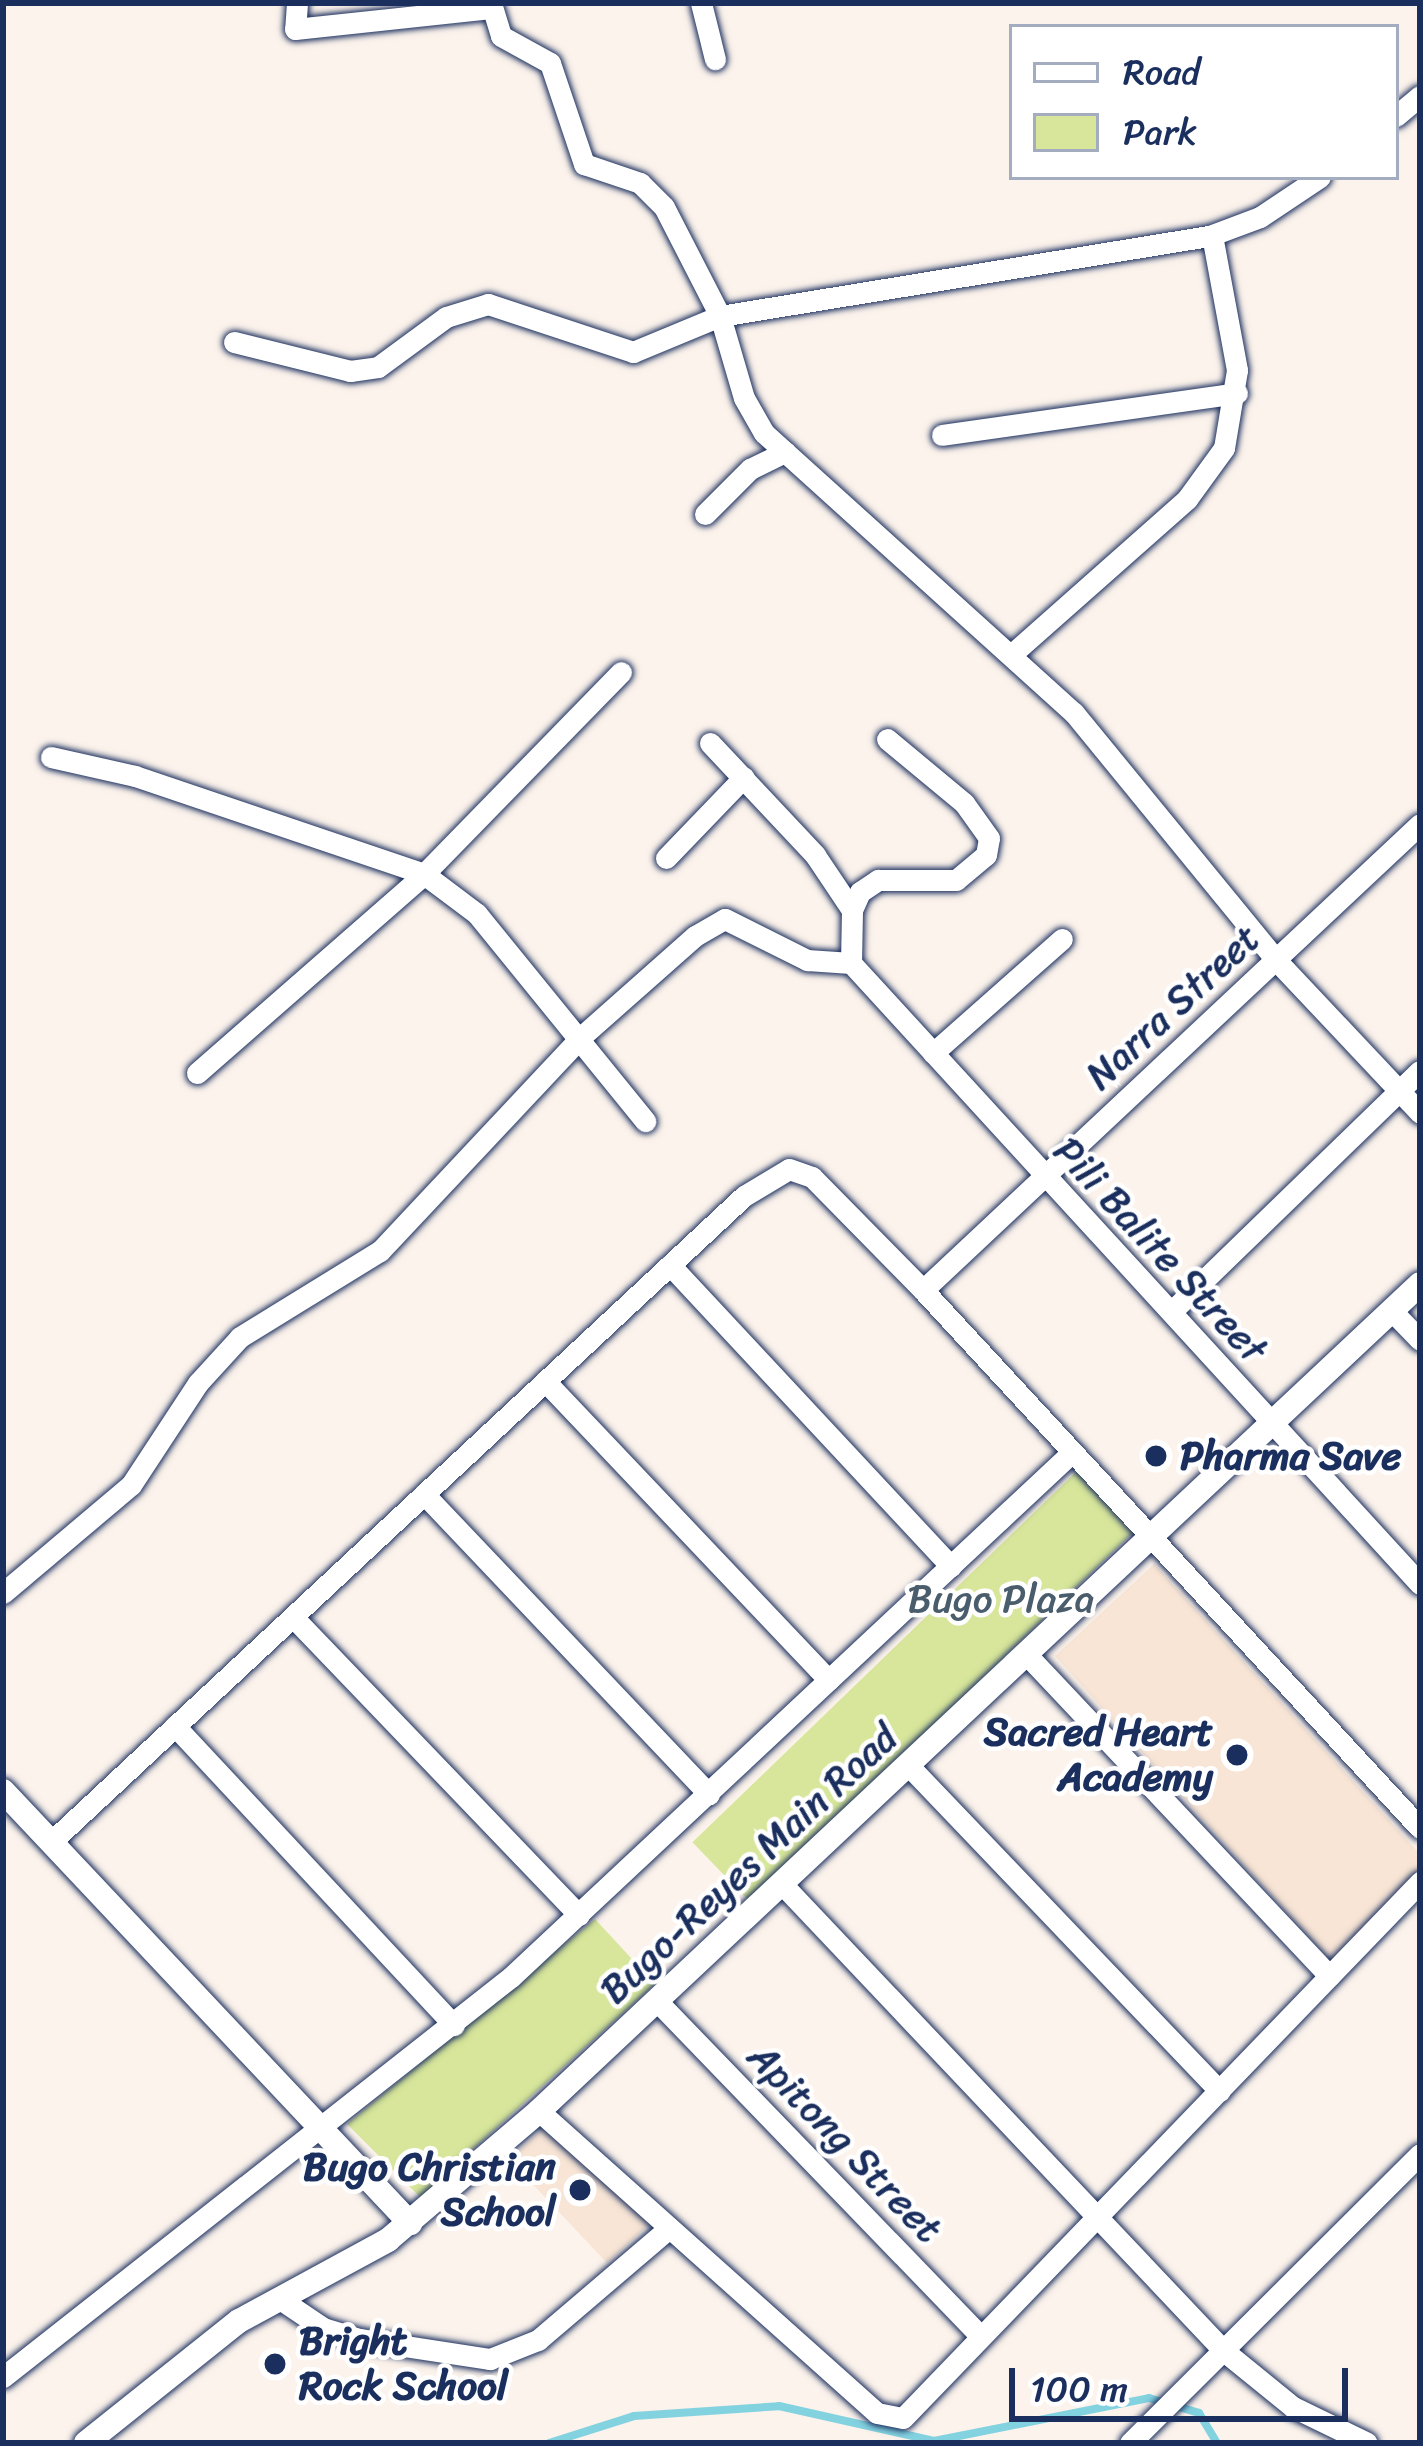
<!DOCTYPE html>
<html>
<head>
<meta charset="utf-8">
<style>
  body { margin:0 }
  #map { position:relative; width:1423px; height:2446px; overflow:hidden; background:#fcf3ec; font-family:Sriracha,sans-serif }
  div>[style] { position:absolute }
  .built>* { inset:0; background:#f8e5d5 }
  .green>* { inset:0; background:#d7e69a; transform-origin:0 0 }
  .stream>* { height:8px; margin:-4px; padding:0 4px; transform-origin:4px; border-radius:4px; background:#83d2e0 }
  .roads { filter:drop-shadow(0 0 3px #1b2f5e) drop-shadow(0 0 3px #1b2f5e) }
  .minor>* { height:21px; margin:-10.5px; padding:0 10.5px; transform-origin:10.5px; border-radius:10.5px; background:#fff }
  .tertiary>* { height:24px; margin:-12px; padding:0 12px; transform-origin:12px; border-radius:12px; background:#fff }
  .dots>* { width:33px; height:33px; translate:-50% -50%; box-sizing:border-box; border:6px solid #fff; border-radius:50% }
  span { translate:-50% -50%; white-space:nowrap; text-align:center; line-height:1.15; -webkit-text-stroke:9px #fff; paint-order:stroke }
  .street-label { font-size:39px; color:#1b2f5e }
  .poi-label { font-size:39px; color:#1b2f5e; font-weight:700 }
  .left { translate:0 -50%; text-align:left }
  .right { translate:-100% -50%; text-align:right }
  .park-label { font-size:39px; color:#4a5d6d }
  .frame { position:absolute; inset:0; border:6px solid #1b2f5e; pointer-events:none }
  .legend { position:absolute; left:1009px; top:24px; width:390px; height:156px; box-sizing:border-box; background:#fff; border:3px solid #a4acbf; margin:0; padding:15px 21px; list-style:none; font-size:36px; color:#1b2f5e }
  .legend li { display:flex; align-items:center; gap:24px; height:60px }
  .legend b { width:60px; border:3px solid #a4acbf }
  .scale { position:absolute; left:1009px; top:2368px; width:339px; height:54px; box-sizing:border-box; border:6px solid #1b2f5e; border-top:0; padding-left:15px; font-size:36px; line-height:42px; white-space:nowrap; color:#1b2f5e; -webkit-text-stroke:9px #fff; paint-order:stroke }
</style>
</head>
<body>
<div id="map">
  <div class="built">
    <div style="clip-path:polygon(1154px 1564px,1420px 1854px,1420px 1872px,1330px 1960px,1055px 1656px)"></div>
    <div style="clip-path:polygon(549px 2123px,654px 2220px,607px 2263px,509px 2159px)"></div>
  </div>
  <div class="green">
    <div style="left:1078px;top:1470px;width:83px;height:536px;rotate:46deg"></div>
    <div style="clip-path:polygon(595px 1919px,655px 1984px,420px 2197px,347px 2124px)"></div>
  </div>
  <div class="stream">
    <div style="left:549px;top:2443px;width:89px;rotate:-17.6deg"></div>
    <div style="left:634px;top:2416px;width:145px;rotate:-3.9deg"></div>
    <div style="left:779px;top:2406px;width:159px;rotate:12.7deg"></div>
    <div style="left:934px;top:2441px;width:219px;rotate:-11.3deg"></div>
    <div style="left:1149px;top:2398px;width:52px;rotate:16.7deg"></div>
    <div style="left:1199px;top:2413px;width:35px;rotate:59deg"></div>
  </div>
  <div class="roads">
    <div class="minor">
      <div style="left:297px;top:3px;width:26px;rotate:94deg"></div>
      <div style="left:295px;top:29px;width:197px;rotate:-6.1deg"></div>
      <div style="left:491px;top:3px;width:34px;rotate:73deg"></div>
      <div style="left:501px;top:36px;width:56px;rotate:28.9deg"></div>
      <div style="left:550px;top:63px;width:107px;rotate:71.4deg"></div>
      <div style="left:584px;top:164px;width:59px;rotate:18.7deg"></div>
      <div style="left:640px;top:183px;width:34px;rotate:45deg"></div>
      <div style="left:664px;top:207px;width:123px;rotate:62.8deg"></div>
      <div style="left:720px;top:316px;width:85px;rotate:73.7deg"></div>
      <div style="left:744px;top:398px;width:40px;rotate:60.3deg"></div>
      <div style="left:764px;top:433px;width:418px;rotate:42.1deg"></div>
      <div style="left:1074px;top:713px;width:319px;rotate:50.7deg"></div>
      <div style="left:1276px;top:960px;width:210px;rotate:46.7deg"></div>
      <div style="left:701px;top:3px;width:58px;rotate:76deg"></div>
      <div style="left:1396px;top:116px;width:31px;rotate:-40deg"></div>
      <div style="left:234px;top:342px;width:120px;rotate:14deg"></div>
      <div style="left:350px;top:371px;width:28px;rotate:-8deg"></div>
      <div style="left:378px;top:367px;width:84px;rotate:-36.3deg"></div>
      <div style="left:446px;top:317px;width:44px;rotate:-17.2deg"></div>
      <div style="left:488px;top:304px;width:153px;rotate:18.3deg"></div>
      <div style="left:633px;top:352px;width:94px;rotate:-22.5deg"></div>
      <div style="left:720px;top:316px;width:499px;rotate:-9.3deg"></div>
      <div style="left:1212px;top:235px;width:51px;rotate:-20.6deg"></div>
      <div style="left:1260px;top:217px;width:72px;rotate:-33.7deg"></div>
      <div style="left:942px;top:435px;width:298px;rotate:-8.1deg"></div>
      <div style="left:705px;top:514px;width:64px;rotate:-45deg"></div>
      <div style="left:750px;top:469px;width:39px;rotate:-26deg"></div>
      <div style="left:1012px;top:654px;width:234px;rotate:-41.5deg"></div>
      <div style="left:1187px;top:499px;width:63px;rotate:-54deg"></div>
      <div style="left:1224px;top:448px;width:79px;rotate:-80.5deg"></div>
      <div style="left:1237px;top:370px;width:137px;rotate:-100.5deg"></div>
      <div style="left:710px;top:743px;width:154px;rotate:46.8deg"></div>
      <div style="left:815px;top:855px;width:66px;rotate:56.1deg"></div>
      <div style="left:51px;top:757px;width:86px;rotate:12.7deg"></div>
      <div style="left:135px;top:776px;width:305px;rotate:18.7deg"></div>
      <div style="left:424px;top:874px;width:66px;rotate:37deg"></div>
      <div style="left:477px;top:914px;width:267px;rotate:50.9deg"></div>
      <div style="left:666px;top:858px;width:112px;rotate:-46.1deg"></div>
      <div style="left:851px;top:963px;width:842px;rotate:47.5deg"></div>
      <div style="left:851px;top:963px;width:53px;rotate:-88.9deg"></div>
      <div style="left:852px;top:910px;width:20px;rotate:-66deg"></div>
      <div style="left:860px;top:892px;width:22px;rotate:-34deg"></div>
      <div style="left:878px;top:880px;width:78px"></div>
      <div style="left:956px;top:880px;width:39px;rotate:-40deg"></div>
      <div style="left:986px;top:855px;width:17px;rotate:-80deg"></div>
      <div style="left:989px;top:838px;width:43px;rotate:-125.5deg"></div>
      <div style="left:964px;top:803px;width:100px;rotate:-140.3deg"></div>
      <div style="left:933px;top:1053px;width:172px;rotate:-41.5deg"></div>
      <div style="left:197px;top:1073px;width:302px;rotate:-41.2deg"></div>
      <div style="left:424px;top:874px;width:282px;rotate:-45.7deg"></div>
      <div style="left:670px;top:1265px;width:412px;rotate:47deg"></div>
      <div style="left:923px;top:1290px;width:681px;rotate:-43.16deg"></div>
      <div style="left:1172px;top:1311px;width:345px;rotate:-44.1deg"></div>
      <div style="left:1392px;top:1311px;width:40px;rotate:46deg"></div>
      <div style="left:545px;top:1381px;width:412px;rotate:46.5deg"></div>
      <div style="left:424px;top:1494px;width:414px;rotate:46.5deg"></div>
      <div style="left:3px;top:1593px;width:167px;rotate:-40.2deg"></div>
      <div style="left:131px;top:1485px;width:122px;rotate:-56.7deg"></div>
      <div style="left:198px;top:1383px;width:62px;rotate:-47.6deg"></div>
      <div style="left:240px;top:1337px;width:164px;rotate:-31.6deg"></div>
      <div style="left:380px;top:1251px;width:295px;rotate:-46.8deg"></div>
      <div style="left:582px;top:1036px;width:151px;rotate:-41.5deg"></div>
      <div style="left:695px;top:936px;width:34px;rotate:-30deg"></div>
      <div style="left:725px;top:919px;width:92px;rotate:26.6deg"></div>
      <div style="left:807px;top:960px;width:44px;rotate:3.9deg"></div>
      <div style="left:293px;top:1617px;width:413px;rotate:46.2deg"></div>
      <div style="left:1027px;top:1655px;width:441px;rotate:46.7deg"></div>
      <div style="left:175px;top:1726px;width:409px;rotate:47deg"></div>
      <div style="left:908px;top:1765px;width:451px;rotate:46.3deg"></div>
      <div style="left:51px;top:1842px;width:947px;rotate:-42.99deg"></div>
      <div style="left:744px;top:1196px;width:52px;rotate:-31deg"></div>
      <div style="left:789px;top:1169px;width:24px;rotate:19deg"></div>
      <div style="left:812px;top:1177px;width:158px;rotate:45.5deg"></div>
      <div style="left:923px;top:1290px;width:732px;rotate:47.27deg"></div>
      <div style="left:781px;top:1883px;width:644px;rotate:46.57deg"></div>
      <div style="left:1224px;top:2351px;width:89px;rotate:39.1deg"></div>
      <div style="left:1293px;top:2407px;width:82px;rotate:25.9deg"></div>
      <div style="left:656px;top:2000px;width:467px;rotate:46deg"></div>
      <div style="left:539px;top:2111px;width:453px;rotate:41.8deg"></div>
      <div style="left:877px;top:2413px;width:26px;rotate:11deg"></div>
      <div style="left:903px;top:2418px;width:745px;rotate:-46.03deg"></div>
      <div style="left:280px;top:2299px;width:52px;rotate:34deg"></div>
      <div style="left:323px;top:2328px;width:38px;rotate:17deg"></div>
      <div style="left:359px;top:2339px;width:133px;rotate:8.7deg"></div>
      <div style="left:490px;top:2359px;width:52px;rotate:-21.6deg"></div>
      <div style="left:538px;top:2340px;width:172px;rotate:-40.5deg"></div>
      <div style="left:3px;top:2377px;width:647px;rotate:-38.22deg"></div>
      <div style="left:511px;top:1977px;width:764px;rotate:-43.09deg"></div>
      <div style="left:1130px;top:2443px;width:409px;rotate:-44.9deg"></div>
    </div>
    <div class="tertiary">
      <div style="left:3px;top:1791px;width:594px;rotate:46.71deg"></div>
      <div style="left:86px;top:2443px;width:196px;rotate:-38.6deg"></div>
      <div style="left:239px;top:2321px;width:170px;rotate:-28.5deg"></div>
      <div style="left:388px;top:2240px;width:199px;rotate:-40.5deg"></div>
      <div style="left:539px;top:2111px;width:1208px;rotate:-43.19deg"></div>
    </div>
  </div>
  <div class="dots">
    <div style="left:1156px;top:1456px;background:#1b2f5e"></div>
    <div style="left:1237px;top:1755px;background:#1b2f5e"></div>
    <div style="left:580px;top:2190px;background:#1b2f5e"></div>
    <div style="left:275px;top:2364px;background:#1b2f5e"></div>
  </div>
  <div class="street-label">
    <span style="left:1173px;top:1007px;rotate:-43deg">Narra Street</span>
    <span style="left:1160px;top:1250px;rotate:47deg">Pili Balite Street</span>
    <span style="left:749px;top:1864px;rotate:-43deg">Bugo-Reyes Main Road</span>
    <span style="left:845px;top:2143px;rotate:46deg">Apitong Street</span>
  </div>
  <div class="poi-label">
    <span class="left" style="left:1180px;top:1456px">Pharma Save</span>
    <span class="right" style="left:1213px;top:1755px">Sacred Heart<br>Academy</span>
    <span class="right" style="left:556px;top:2190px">Bugo Christian<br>School</span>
    <span class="left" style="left:299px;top:2364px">Bright<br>Rock School</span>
  </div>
  <div class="park-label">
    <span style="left:1001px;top:1599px">Bugo Plaza</span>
  </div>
  <div class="frame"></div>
  <ul class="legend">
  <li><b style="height:15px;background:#fff"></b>Road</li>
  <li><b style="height:33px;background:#d7e69a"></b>Park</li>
  </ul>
  <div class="scale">100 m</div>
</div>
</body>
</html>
